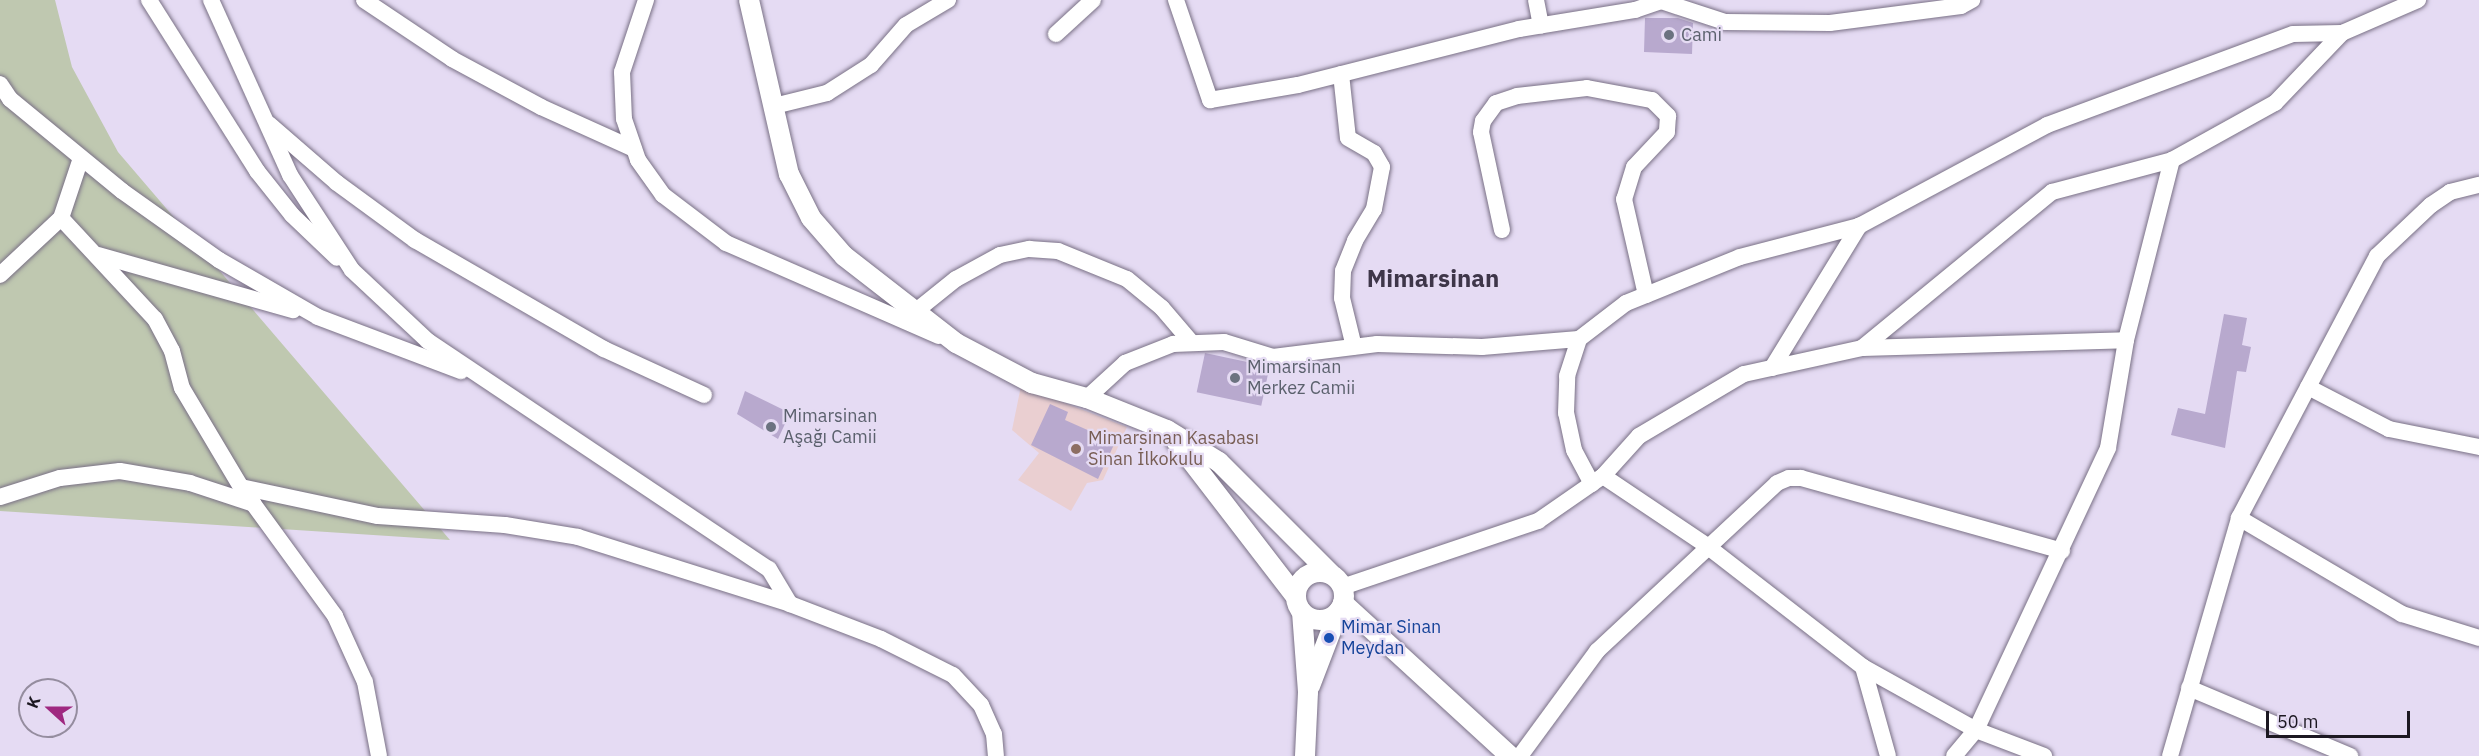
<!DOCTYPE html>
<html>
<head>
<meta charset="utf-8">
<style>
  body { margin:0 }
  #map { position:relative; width:2479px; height:756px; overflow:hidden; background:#e5dbf3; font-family:"IBM Plex Sans",sans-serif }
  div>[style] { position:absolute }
  .education>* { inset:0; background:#eacfd1 }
  .green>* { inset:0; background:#bfc8b0 }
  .building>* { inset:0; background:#b8a9ce; transform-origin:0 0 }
  .roads { filter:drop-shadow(0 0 2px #797085) drop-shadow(0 0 2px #797085) }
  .minor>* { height:16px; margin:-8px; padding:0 8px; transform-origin:8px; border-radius:8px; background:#fff }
  .tertiary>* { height:20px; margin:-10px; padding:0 10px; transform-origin:10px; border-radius:10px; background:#fff }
  .tertiary>.ring { margin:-10px; padding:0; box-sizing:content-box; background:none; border:20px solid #fff; border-radius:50% }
  .dots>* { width:16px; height:16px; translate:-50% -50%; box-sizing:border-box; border:3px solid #e5dbf3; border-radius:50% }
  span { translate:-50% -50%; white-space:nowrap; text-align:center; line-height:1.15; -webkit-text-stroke:4.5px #e5dbf3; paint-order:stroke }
  .worship-label { font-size:18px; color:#5b616d }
  .left { translate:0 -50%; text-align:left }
  .education-label { font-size:18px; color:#785e54 }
  .transit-label { font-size:18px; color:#164399 }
  .district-label { font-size:24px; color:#3e3649; font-weight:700 }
  .north { position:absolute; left:18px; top:678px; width:60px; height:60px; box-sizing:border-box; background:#e5dbf3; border:2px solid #958d9f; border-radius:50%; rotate:291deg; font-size:16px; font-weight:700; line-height:24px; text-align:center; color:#1c1821 }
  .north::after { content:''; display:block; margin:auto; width:21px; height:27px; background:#9f2880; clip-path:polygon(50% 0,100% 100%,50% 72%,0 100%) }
  .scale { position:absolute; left:2266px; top:711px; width:144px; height:27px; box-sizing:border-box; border:3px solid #1c1821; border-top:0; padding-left:8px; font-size:18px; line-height:21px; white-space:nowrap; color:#1c1821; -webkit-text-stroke:4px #e5dbf3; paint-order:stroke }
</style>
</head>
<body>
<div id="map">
  <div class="education">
    <div style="clip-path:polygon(1021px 386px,1127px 427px,1103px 480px,1087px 483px,1071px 511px,1018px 480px,1039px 453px,1012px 430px)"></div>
  </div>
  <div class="green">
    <div style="clip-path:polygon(0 0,55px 0,72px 67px,118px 152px,450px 540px,0 511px)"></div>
  </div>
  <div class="building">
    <div style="clip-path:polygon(1645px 18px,1678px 18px,1693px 23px,1692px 54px,1644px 52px)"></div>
    <div style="clip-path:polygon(2224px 314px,2247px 318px,2242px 345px,2251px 347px,2246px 372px,2237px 371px,2225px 448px,2171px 435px,2178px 408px,2205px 414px)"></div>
    <div style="left:1205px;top:353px;width:66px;height:40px;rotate:12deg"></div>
    <div style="clip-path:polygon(745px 391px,790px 413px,778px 439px,737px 414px)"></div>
    <div style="clip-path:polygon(1050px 404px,1068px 412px,1065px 420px,1101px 436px,1104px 430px,1118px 436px,1098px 479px,1031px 445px)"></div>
  </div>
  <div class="roads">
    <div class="minor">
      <div style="left:149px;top:0;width:202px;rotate:57.7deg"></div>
      <div style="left:257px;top:171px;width:56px;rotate:51.5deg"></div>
      <div style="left:292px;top:215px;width:62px;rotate:43.7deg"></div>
      <div style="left:211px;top:0;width:192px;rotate:65.7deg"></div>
      <div style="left:290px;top:175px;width:113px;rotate:56.9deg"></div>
      <div style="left:352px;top:270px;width:104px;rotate:43.1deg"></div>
      <div style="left:428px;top:341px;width:410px;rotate:33.8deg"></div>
      <div style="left:769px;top:569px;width:41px;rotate:59deg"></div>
      <div style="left:364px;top:0;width:106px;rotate:33.8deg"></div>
      <div style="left:452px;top:59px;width:101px;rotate:28.3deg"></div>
      <div style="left:541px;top:107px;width:102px;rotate:24.3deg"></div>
      <div style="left:646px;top:0;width:76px;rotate:108.4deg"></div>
      <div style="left:622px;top:72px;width:47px;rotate:87.6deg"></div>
      <div style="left:624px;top:119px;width:43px;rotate:71.1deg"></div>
      <div style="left:638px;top:160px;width:43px;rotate:54.5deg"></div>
      <div style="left:663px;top:195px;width:79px;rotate:37.3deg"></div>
      <div style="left:726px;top:243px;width:232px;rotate:23.6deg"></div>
      <div style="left:1176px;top:0;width:106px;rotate:71.2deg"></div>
      <div style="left:1210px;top:100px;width:89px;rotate:-9.7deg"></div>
      <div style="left:1298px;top:85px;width:228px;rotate:-14.2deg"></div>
      <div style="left:1519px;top:29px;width:118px;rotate:-9.3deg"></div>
      <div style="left:1635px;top:10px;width:31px;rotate:-19deg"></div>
      <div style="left:1536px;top:0;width:26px;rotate:79deg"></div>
      <div style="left:1661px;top:1px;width:67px;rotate:18.2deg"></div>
      <div style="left:1725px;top:22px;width:105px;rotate:0.5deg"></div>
      <div style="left:1830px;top:23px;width:132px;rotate:-7.4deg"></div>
      <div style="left:1961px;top:6px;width:13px;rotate:-29deg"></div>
      <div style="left:1056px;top:34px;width:50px;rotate:-42.6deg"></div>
      <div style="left:1341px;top:74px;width:64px;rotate:83.8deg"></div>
      <div style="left:1348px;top:138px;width:30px;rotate:30deg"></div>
      <div style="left:1374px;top:153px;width:16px;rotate:60deg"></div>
      <div style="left:1382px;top:167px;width:43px;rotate:100.8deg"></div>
      <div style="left:1374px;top:209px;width:37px;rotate:121deg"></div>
      <div style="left:1355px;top:241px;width:32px;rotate:112deg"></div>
      <div style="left:1343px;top:271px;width:27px;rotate:92deg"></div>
      <div style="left:1342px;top:298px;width:50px;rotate:76.2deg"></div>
      <div style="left:0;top:84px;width:18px;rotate:56deg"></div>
      <div style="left:10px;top:99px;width:145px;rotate:39.4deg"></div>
      <div style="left:122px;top:191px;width:119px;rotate:35.4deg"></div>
      <div style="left:219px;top:260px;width:114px;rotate:29.9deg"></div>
      <div style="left:318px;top:317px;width:153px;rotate:20.7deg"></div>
      <div style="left:774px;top:106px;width:55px;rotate:-13.8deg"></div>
      <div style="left:827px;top:93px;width:52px;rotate:-32.5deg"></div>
      <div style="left:871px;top:65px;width:53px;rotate:-48.8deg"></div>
      <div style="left:906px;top:25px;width:49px;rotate:-30.8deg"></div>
      <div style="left:269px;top:124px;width:90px;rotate:40.9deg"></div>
      <div style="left:337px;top:183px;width:97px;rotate:36.2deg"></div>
      <div style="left:415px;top:240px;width:218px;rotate:30deg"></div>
      <div style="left:604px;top:349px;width:110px;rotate:24.7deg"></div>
      <div style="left:81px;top:158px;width:63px;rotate:108.4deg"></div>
      <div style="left:61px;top:218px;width:138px;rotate:47.1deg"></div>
      <div style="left:155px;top:319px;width:36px;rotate:62deg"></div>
      <div style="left:172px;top:351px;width:38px;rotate:75deg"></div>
      <div style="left:182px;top:388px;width:115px;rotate:59.2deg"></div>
      <div style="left:241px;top:487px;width:160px;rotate:53.9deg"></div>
      <div style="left:335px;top:616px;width:72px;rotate:65.6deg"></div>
      <div style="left:365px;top:682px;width:75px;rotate:79.3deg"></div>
      <div style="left:1502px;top:230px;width:100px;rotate:-102.1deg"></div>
      <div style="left:1481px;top:132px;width:11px;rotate:-80deg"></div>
      <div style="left:1483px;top:121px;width:22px;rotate:-54deg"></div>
      <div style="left:1496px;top:103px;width:22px;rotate:-18deg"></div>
      <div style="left:1517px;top:96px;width:70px;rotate:-6.5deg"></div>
      <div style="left:1587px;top:88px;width:66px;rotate:10.5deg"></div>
      <div style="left:1652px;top:100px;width:23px;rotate:45deg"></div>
      <div style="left:1668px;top:116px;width:16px;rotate:94deg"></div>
      <div style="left:1667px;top:132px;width:48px;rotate:133.3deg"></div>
      <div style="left:1634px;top:167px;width:34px;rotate:107deg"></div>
      <div style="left:1624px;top:199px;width:98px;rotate:77.1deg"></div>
      <div style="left:98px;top:255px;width:203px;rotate:15.8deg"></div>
      <div style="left:0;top:275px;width:83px;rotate:-43.1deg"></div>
      <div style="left:916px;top:311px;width:51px;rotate:-38.7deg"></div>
      <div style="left:956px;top:279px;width:50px;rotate:-28.6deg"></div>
      <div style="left:1000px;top:255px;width:30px;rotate:-12deg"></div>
      <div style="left:1029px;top:249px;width:29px;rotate:4deg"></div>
      <div style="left:1058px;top:251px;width:74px;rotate:22.1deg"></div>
      <div style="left:1127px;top:279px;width:45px;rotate:39.6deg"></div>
      <div style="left:1162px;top:308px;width:46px;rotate:49.4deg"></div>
      <div style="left:1862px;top:348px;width:246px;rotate:-39.4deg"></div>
      <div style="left:2052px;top:192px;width:124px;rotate:-14.9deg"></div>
      <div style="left:2172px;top:160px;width:118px;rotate:-29deg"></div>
      <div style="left:2275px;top:103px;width:97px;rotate:-46.3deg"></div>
      <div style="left:2342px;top:33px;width:83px;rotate:-23.5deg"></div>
      <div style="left:1772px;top:368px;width:167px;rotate:-58.5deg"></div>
      <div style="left:1859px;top:226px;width:213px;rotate:-28.2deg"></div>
      <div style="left:2047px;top:125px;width:262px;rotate:-20.3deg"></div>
      <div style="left:2293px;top:34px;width:49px;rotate:-1.2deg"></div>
      <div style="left:2308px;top:387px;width:91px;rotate:27.4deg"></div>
      <div style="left:2389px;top:429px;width:92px;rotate:11.3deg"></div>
      <div style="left:1087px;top:398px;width:52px;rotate:-42.6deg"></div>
      <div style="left:1125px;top:363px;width:52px;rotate:-21.6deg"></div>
      <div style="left:1173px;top:344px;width:51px;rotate:-2.2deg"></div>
      <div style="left:1224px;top:342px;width:51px;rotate:17deg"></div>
      <div style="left:1273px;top:357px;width:105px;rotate:-7.1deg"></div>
      <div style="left:1377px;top:344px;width:105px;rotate:1.6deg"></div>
      <div style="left:1482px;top:347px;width:97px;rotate:-4.7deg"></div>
      <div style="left:1603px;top:476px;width:125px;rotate:33.9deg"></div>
      <div style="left:1707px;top:546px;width:197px;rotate:37.8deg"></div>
      <div style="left:1863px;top:667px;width:129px;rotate:29.1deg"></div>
      <div style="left:1976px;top:730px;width:73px;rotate:20.9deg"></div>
      <div style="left:1592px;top:484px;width:38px;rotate:-118deg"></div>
      <div style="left:1574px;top:450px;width:38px;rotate:-102deg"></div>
      <div style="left:1566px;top:413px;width:37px;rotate:-88deg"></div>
      <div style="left:1567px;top:376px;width:39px;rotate:-72deg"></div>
      <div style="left:1579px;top:339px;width:59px;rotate:-37.5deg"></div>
      <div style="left:1626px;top:303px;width:22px;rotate:-22deg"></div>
      <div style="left:1646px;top:295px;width:101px;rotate:-22deg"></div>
      <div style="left:1740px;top:257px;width:123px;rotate:-14.6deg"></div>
      <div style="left:241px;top:487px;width:140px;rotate:12deg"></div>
      <div style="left:378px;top:516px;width:127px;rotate:4.1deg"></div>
      <div style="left:505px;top:525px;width:74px;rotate:9.3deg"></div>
      <div style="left:578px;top:537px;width:222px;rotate:17.5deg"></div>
      <div style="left:790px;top:604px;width:97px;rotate:21deg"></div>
      <div style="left:881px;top:639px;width:80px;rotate:26.6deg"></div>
      <div style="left:953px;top:675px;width:41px;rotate:47deg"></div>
      <div style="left:981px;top:705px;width:32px;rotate:66deg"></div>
      <div style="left:994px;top:734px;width:22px;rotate:85deg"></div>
      <div style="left:0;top:497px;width:63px;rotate:-17.6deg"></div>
      <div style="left:60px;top:478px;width:60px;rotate:-6.7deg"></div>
      <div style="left:120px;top:471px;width:71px;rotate:9.7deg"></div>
      <div style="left:190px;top:483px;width:67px;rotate:18.2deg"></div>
      <div style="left:2239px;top:518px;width:189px;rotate:30.5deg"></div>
      <div style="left:2402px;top:614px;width:81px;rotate:17.3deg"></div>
      <div style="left:1342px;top:587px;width:207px;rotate:-18.6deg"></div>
      <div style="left:1538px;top:521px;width:79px;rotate:-34.7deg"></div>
      <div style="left:1603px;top:476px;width:54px;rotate:-48deg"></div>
      <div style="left:1639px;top:436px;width:122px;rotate:-30.6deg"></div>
      <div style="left:1744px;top:374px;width:121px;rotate:-12.4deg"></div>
      <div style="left:1862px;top:348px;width:264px;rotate:-1.7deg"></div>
      <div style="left:1863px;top:667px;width:92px;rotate:74.3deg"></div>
      <div style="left:2189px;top:688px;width:175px;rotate:22.9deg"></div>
      <div style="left:1520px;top:756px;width:130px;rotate:-53.7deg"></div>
      <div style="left:1597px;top:651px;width:246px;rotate:-43deg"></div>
      <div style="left:1777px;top:483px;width:13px;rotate:-23deg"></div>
      <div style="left:1789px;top:478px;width:12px"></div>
      <div style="left:1801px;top:478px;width:271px;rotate:15.6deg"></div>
      <div style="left:1954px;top:756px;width:34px;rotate:-50deg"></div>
      <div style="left:1976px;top:730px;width:311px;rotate:-64.9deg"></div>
      <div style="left:2108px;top:448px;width:109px;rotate:-80.5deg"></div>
      <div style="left:2126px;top:340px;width:186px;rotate:-75.7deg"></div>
      <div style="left:2170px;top:756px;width:248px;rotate:-73.8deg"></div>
      <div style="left:2239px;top:518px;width:296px;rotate:-62.2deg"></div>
      <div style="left:2377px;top:256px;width:74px;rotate:-43.4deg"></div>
      <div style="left:2431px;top:205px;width:23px;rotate:-34deg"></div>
      <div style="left:2450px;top:192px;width:30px;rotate:-14deg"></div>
    </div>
    <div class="tertiary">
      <div style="left:749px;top:0;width:179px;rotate:77.1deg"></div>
      <div style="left:789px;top:174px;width:49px;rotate:63.4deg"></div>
      <div style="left:811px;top:218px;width:50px;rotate:49deg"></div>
      <div style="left:844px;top:256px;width:142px;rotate:37.8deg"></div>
      <div style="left:956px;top:343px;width:86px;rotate:27.8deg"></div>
      <div style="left:1032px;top:383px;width:57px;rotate:15.3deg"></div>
      <div style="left:1087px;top:398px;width:86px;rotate:21.8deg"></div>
      <div style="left:1167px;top:430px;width:61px;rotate:31.6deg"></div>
      <div style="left:1219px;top:462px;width:158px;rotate:45deg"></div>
      <div style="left:1176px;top:441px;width:197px;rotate:52.4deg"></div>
      <div class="ring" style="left:1296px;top:572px;width:28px;height:28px"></div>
      <div style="left:1343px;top:603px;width:226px;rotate:42.5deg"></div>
      <div style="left:1302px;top:612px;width:80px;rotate:85.7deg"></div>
      <div style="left:1308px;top:692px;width:64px;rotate:92.7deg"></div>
      <div style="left:1310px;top:686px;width:81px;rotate:-69.1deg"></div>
    </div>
  </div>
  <div class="dots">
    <div style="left:1669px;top:35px;background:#6b7280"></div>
    <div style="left:1235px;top:378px;background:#6b7280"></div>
    <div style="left:771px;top:427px;background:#6b7280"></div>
    <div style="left:1076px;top:449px;background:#8d6e63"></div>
    <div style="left:1329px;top:638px;background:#1a4fb4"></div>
  </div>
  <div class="worship-label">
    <span class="left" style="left:1681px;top:35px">Cami</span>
    <span class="left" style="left:1247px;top:378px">Mimarsinan<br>Merkez Camii</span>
    <span class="left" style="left:783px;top:427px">Mimarsinan<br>Aşağı Camii</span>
  </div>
  <div class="education-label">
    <span class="left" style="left:1088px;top:449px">Mimarsinan Kasabası<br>Sinan İlkokulu</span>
  </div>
  <div class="transit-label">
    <span class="left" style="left:1341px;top:638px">Mimar Sinan<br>Meydan</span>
  </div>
  <div class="district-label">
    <span style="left:1433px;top:279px">Mimarsinan</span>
  </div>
  <div class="north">K</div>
  <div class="scale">50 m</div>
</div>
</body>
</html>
